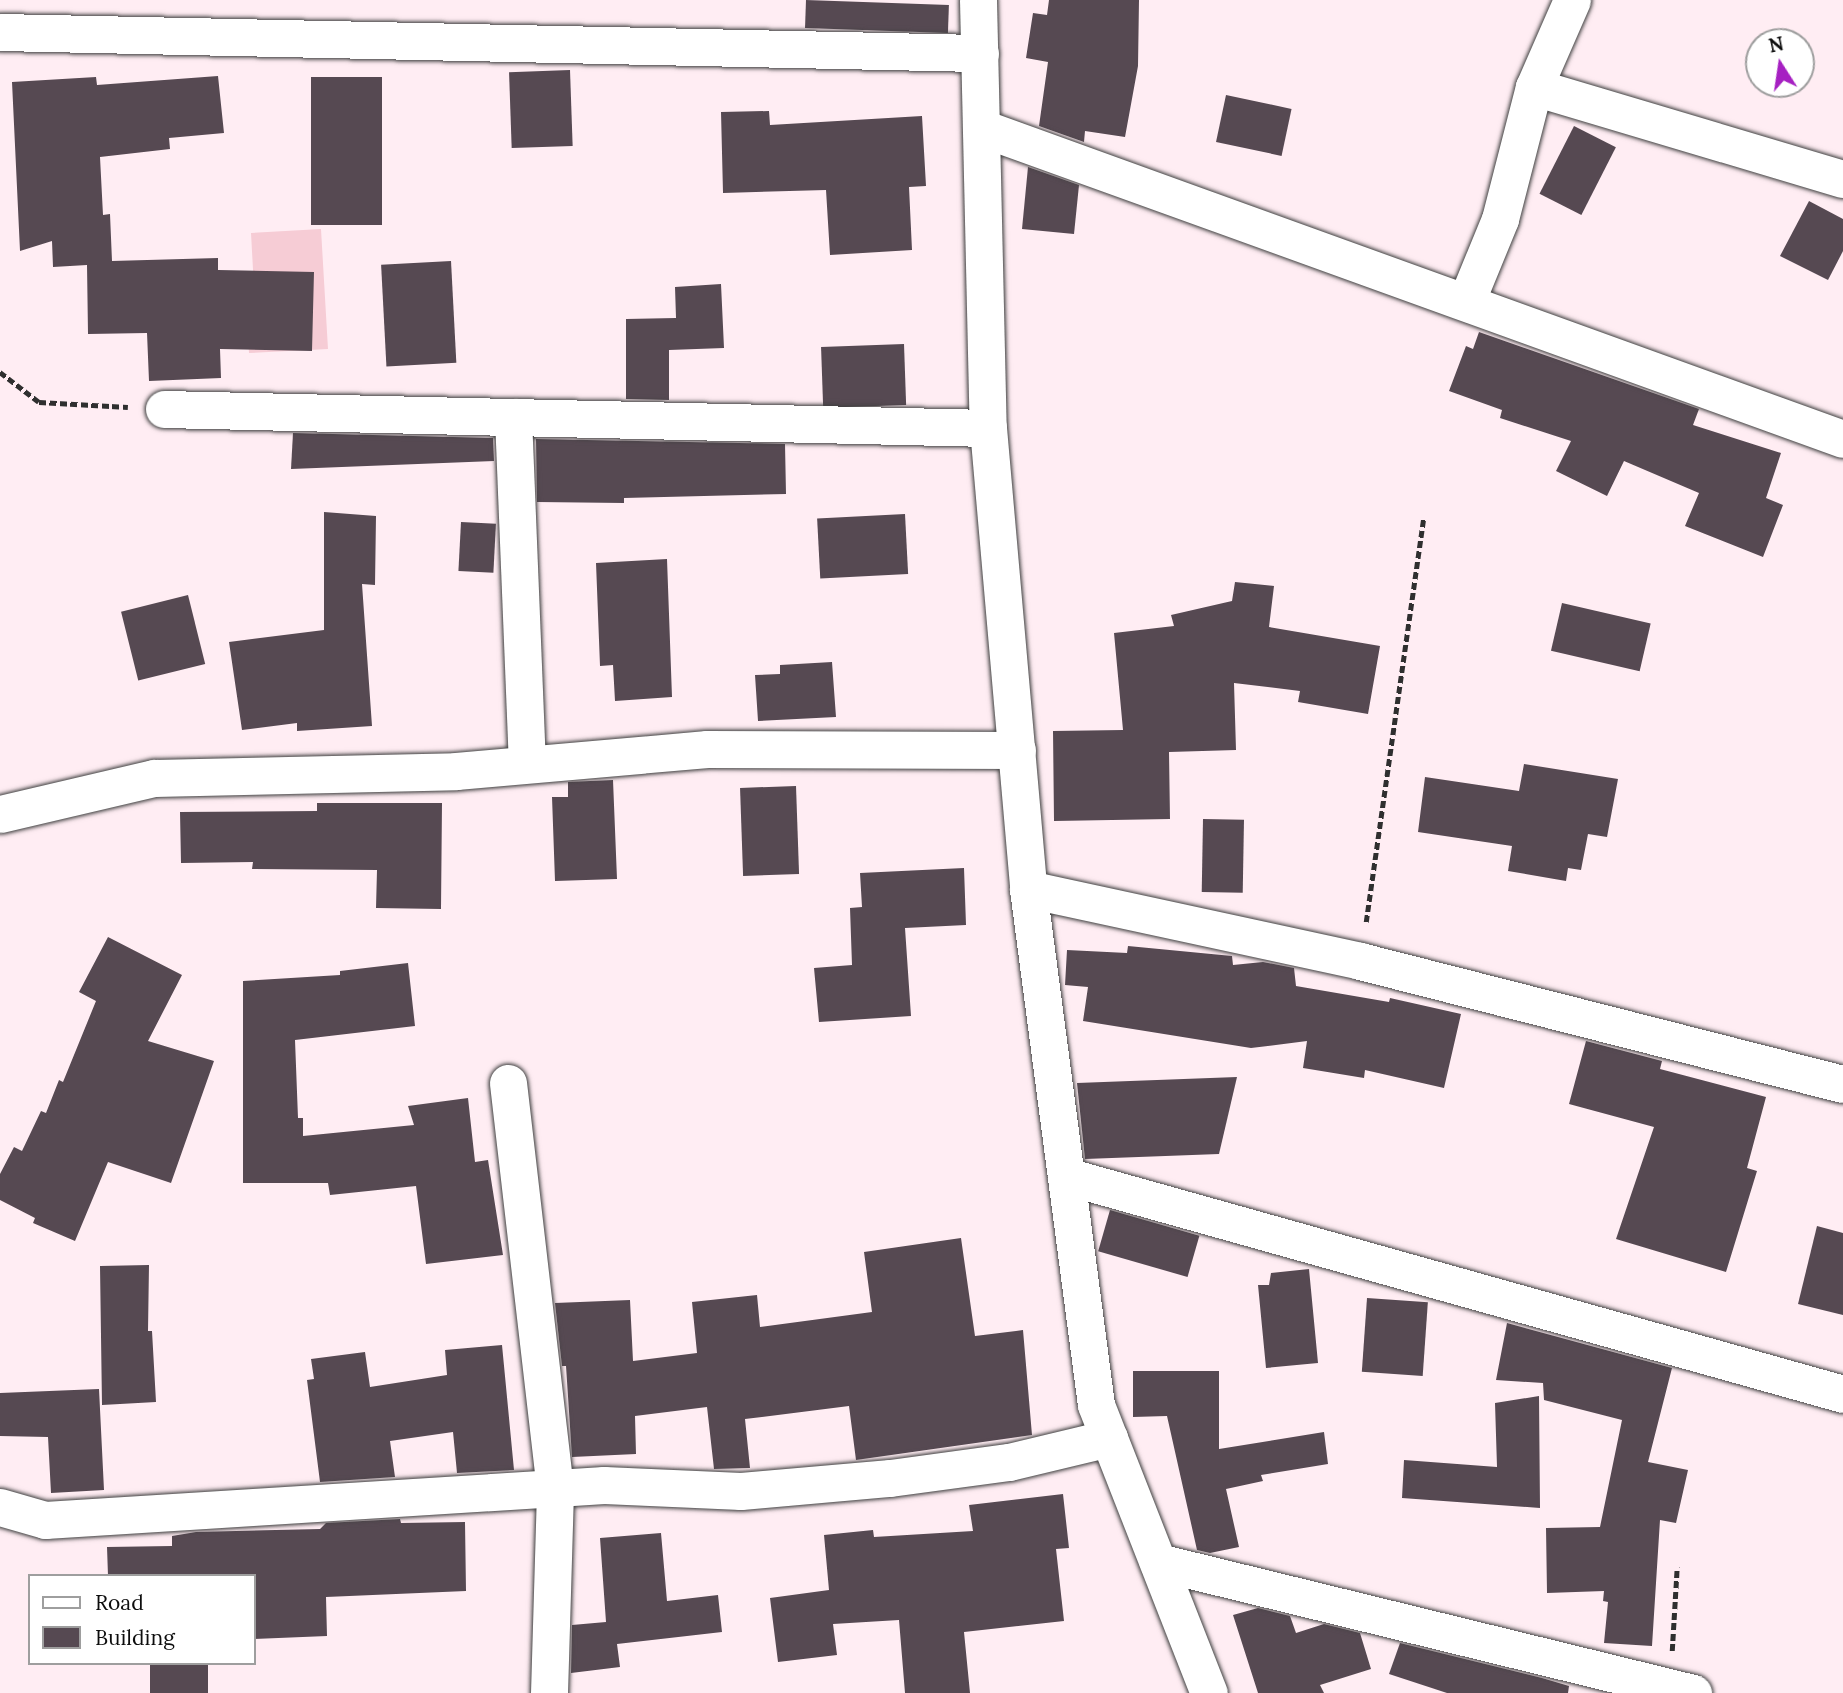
<!DOCTYPE html>
<html>
<head>
<meta charset="utf-8">
<style>
  body { margin:0 }
  #map { position:relative; width:1843px; height:1693px; overflow:hidden; background:#ffedf3; font-family:Lora,serif }
  div>[style] { position:absolute }
  .farmland>* { inset:0; background:#f6ccd5 }
  .building>* { inset:0; background:#564952; transform-origin:0 0 }
  .path>* { height:4.5px; margin-top:-2.25px; transform-origin:0; background:repeating-linear-gradient(90deg,#2f2f2f 0 7px,transparent 0 10.5px) }
  .roads { filter:drop-shadow(0 0 2px #404040) drop-shadow(0 0 2px #404040) }
  .street>* { height:37px; margin:-18.5px; padding:0 18.5px; transform-origin:18.5px; border-radius:18.5px; background:#fff }
  span { translate:-50% -50%; white-space:nowrap; text-align:center; line-height:1.15; -webkit-text-stroke:7px #fff; paint-order:stroke }
  .legend { position:absolute; left:28px; top:1574px; width:228px; height:91px; box-sizing:border-box; background:#fff; border:2px solid #9e9e9e; margin:0; padding:9px 12px; list-style:none; font-size:21px; color:#0d0d0d }
  .legend li { display:flex; align-items:center; gap:14px; height:35px }
  .legend b { width:35px; border:2px solid #9e9e9e }
  .north { position:absolute; left:1745px; top:28px; width:70px; height:70px; box-sizing:border-box; background:#fff; border:2px solid #9e9e9e; border-radius:50%; rotate:348deg; font-size:19px; font-weight:700; line-height:28px; text-align:center; color:#0d0d0d }
  .north::after { content:''; display:block; margin:auto; width:24px; height:32px; background:#a620c2; clip-path:polygon(50% 0,100% 100%,50% 72%,0 100%) }
</style>
</head>
<body>
<div id="map">
  <div class="farmland">
    <div style="clip-path:polygon(321px 229px,328px 349px,249px 353px,245px 289px,254px 288px,251px 233px)"></div>
  </div>
  <div class="building">
    <div style="left:806px;top:0;width:143px;height:28px;rotate:2deg"></div>
    <div style="clip-path:polygon(1049px 0,1139px 0,1138px 66px,1125px 137px,1085px 131px,1084px 142px,1039px 126px,1048px 62px,1026px 58px,1033px 13px,1047px 15px)"></div>
    <div style="left:570px;top:70px;width:76px;height:61px;rotate:88deg"></div>
    <div style="clip-path:polygon(218px 76px,224px 133px,169px 138px,170px 149px,100px 157px,103px 215px,110px 214px,112px 261px,218px 258px,218px 270px,314px 272px,312px 351px,220px 349px,221px 378px,149px 381px,147px 333px,88px 334px,87px 265px,53px 267px,52px 241px,20px 251px,12px 82px,96px 77px,97px 85px)"></div>
    <div style="left:382px;top:77px;width:148px;height:71px;rotate:90deg"></div>
    <div style="left:1226px;top:95px;width:67px;height:48px;rotate:12deg"></div>
    <div style="clip-path:polygon(769px 111px,770px 125px,922px 116px,926px 186px,909px 187px,912px 250px,830px 255px,826px 190px,723px 193px,721px 112px)"></div>
    <div style="left:1574px;top:126px;width:47px;height:76px;rotate:27deg"></div>
    <div style="clip-path:polygon(1028px 167px,1079px 185px,1074px 234px,1022px 229px)"></div>
    <div style="clip-path:polygon(1809px 201px,1843px 219px,1843px 251px,1828px 280px,1780px 256px)"></div>
    <div style="left:451px;top:261px;width:102px;height:70px;rotate:87deg"></div>
    <div style="clip-path:polygon(721px 284px,724px 348px,669px 350px,669px 400px,626px 399px,626px 319px,676px 318px,675px 287px)"></div>
    <div style="clip-path:polygon(1479px 332px,1699px 409px,1693px 425px,1781px 453px,1766px 498px,1783px 505px,1763px 557px,1685px 526px,1699px 493px,1624px 461px,1607px 496px,1556px 471px,1571px 441px,1500px 418px,1502px 410px,1449px 391px,1466px 346px,1473px 349px)"></div>
    <div style="left:904px;top:344px;width:61px;height:83px;rotate:88deg"></div>
    <div style="clip-path:polygon(293px 433px,493px 438px,494px 461px,291px 469px)"></div>
    <div style="clip-path:polygon(536px 439px,785px 444px,786px 494px,624px 498px,624px 503px,537px 502px)"></div>
    <div style="clip-path:polygon(324px 512px,376px 516px,375px 585px,362px 584px,372px 726px,297px 731px,297px 723px,242px 730px,229px 642px,324px 630px)"></div>
    <div style="left:905px;top:514px;width:60px;height:88px;rotate:87deg"></div>
    <div style="left:461px;top:522px;width:35px;height:49px;rotate:3deg"></div>
    <div style="clip-path:polygon(667px 559px,672px 697px,615px 701px,613px 665px,600px 666px,596px 563px)"></div>
    <div style="clip-path:polygon(1235px 582px,1274px 586px,1269px 627px,1380px 646px,1368px 714px,1298px 702px,1300px 691px,1234px 683px,1236px 750px,1169px 752px,1170px 819px,1054px 821px,1053px 731px,1123px 730px,1114px 633px,1174px 626px,1171px 615px,1232px 601px)"></div>
    <div style="left:188px;top:595px;width:71px;height:69px;rotate:76deg"></div>
    <div style="left:1562px;top:603px;width:91px;height:49px;rotate:13deg"></div>
    <div style="clip-path:polygon(832px 662px,836px 717px,758px 721px,755px 675px,780px 674px,780px 665px)"></div>
    <div style="clip-path:polygon(1524px 764px,1618px 779px,1607px 837px,1588px 834px,1581px 870px,1568px 868px,1566px 881px,1508px 871px,1512px 846px,1418px 832px,1425px 777px,1519px 791px)"></div>
    <div style="clip-path:polygon(613px 780px,617px 879px,555px 881px,552px 797px,568px 797px,568px 782px)"></div>
    <div style="left:796px;top:786px;width:88px;height:56px;rotate:88deg"></div>
    <div style="clip-path:polygon(317px 803px,442px 803px,441px 909px,376px 908px,377px 870px,252px 869px,253px 862px,181px 863px,180px 812px,317px 811px)"></div>
    <div style="left:1203px;top:819px;width:41px;height:73px;rotate:1deg"></div>
    <div style="clip-path:polygon(964px 868px,966px 925px,905px 928px,911px 1016px,819px 1022px,814px 968px,852px 965px,850px 908px,862px 907px,860px 873px)"></div>
    <div style="clip-path:polygon(108px 937px,182px 975px,148px 1041px,214px 1061px,171px 1183px,108px 1162px,75px 1241px,33px 1223px,35px 1218px,0 1200px,0 1174px,14px 1147px,22px 1151px,41px 1111px,46px 1113px,59px 1080px,63px 1082px,96px 1001px,79px 992px)"></div>
    <div style="clip-path:polygon(1128px 946px,1232px 956px,1233px 965px,1263px 962px,1294px 968px,1296px 986px,1389px 1002px,1390px 998px,1461px 1014px,1444px 1088px,1365px 1070px,1364px 1078px,1303px 1068px,1307px 1041px,1251px 1048px,1083px 1021px,1088px 987px,1065px 985px,1067px 950px,1127px 953px)"></div>
    <div style="clip-path:polygon(408px 963px,415px 1026px,295px 1040px,298px 1118px,303px 1118px,303px 1136px,414px 1125px,408px 1106px,468px 1098px,475px 1162px,488px 1160px,503px 1255px,426px 1264px,416px 1186px,330px 1195px,328px 1183px,243px 1183px,243px 981px,340px 975px,340px 971px)"></div>
    <div style="clip-path:polygon(1586px 1041px,1662px 1061px,1660px 1069px,1766px 1097px,1747px 1168px,1757px 1171px,1726px 1272px,1616px 1239px,1654px 1127px,1569px 1104px)"></div>
    <div style="clip-path:polygon(1237px 1077px,1219px 1154px,1085px 1159px,1077px 1083px)"></div>
    <div style="left:1110px;top:1210px;width:93px;height:43px;rotate:16deg"></div>
    <div style="clip-path:polygon(1817px 1226px,1843px 1233px,1843px 1315px,1798px 1304px)"></div>
    <div style="clip-path:polygon(961px 1238px,975px 1336px,1023px 1330px,1032px 1435px,856px 1460px,849px 1406px,745px 1419px,750px 1468px,714px 1469px,707px 1407px,635px 1416px,636px 1454px,572px 1457px,566px 1366px,562px 1366px,555px 1303px,630px 1300px,633px 1361px,697px 1353px,692px 1302px,757px 1295px,760px 1327px,872px 1312px,864px 1252px)"></div>
    <div style="clip-path:polygon(149px 1265px,148px 1331px,152px 1331px,156px 1402px,102px 1405px,100px 1266px)"></div>
    <div style="clip-path:polygon(1309px 1269px,1318px 1363px,1266px 1368px,1258px 1285px,1269px 1285px,1271px 1273px)"></div>
    <div style="left:1367px;top:1298px;width:61px;height:74px;rotate:4deg"></div>
    <div style="clip-path:polygon(1507px 1323px,1672px 1368px,1648px 1462px,1688px 1470px,1676px 1523px,1660px 1520px,1652px 1646px,1604px 1643px,1608px 1602px,1603px 1601px,1604px 1591px,1547px 1593px,1546px 1528px,1600px 1527px,1622px 1420px,1544px 1400px,1543px 1383px,1496px 1380px)"></div>
    <div style="clip-path:polygon(502px 1345px,514px 1470px,457px 1473px,453px 1432px,390px 1441px,395px 1477px,320px 1482px,307px 1380px,314px 1379px,311px 1359px,365px 1352px,370px 1387px,447px 1375px,445px 1350px)"></div>
    <div style="clip-path:polygon(1133px 1371px,1219px 1371px,1219px 1449px,1324px 1432px,1328px 1464px,1261px 1475px,1263px 1481px,1226px 1489px,1239px 1547px,1210px 1553px,1197px 1550px,1167px 1416px,1133px 1417px)"></div>
    <div style="clip-path:polygon(99px 1389px,104px 1490px,51px 1493px,48px 1437px,0 1436px,0 1393px)"></div>
    <div style="clip-path:polygon(1539px 1396px,1540px 1508px,1402px 1498px,1404px 1460px,1497px 1467px,1495px 1403px)"></div>
    <div style="clip-path:polygon(1063px 1494px,1069px 1548px,1056px 1549px,1064px 1621px,964px 1632px,970px 1693px,905px 1693px,899px 1620px,833px 1624px,837px 1655px,778px 1662px,770px 1598px,829px 1590px,824px 1535px,873px 1530px,874px 1537px,973px 1531px,969px 1505px)"></div>
    <div style="clip-path:polygon(400px 1519px,401px 1523px,465px 1522px,466px 1591px,326px 1597px,327px 1636px,254px 1639px,254px 1576px,108px 1576px,107px 1547px,172px 1546px,172px 1536px,196px 1532px,320px 1529px,326px 1523px)"></div>
    <div style="clip-path:polygon(661px 1533px,667px 1601px,718px 1595px,722px 1632px,617px 1644px,620px 1667px,571px 1673px,572px 1625px,606px 1622px,600px 1538px)"></div>
    <div style="clip-path:polygon(1258px 1608px,1290px 1616px,1296px 1633px,1324px 1624px,1360px 1633px,1371px 1669px,1320px 1685px,1324px 1693px,1258px 1693px,1233px 1615px)"></div>
    <div style="clip-path:polygon(1400px 1643px,1542px 1678px,1569px 1686px,1568px 1693px,1447px 1693px,1389px 1674px)"></div>
    <div style="left:150px;top:1663px;width:58px;height:30px"></div>
  </div>
  <div class="path">
    <div style="left:0;top:372px;width:49px;rotate:37.6deg"></div>
    <div style="left:39px;top:402px;width:89px;rotate:3.2deg"></div>
    <div style="left:1366px;top:922px;width:409px;rotate:-81.9deg"></div>
    <div style="left:1672px;top:1651px;width:84px;rotate:-86.6deg"></div>
  </div>
  <div class="roads">
    <div class="street">
      <div style="left:978px;top:0;width:428px;rotate:88.7deg"></div>
      <div style="left:988px;top:428px;width:463px;rotate:85deg"></div>
      <div style="left:1028px;top:889px;width:520px;rotate:82.49deg"></div>
      <div style="left:1096px;top:1405px;width:309px;rotate:68.6deg"></div>
      <div style="left:0;top:32px;width:980px;rotate:1.23deg"></div>
      <div style="left:1534px;top:87px;width:322px;rotate:16.6deg"></div>
      <div style="left:982px;top:128px;width:915px;rotate:19.86deg"></div>
      <div style="left:1466px;top:302px;width:90px;rotate:-67.7deg"></div>
      <div style="left:1500px;top:219px;width:136px;rotate:-75.6deg"></div>
      <div style="left:1534px;top:87px;width:95px;rotate:-66.4deg"></div>
      <div style="left:164px;top:409px;width:824px;rotate:1.32deg"></div>
      <div style="left:513px;top:417px;width:347px;rotate:87.7deg"></div>
      <div style="left:0;top:814px;width:158px;rotate:-13.2deg"></div>
      <div style="left:154px;top:778px;width:302px;rotate:-1.3deg"></div>
      <div style="left:456px;top:771px;width:252px;rotate:-5deg"></div>
      <div style="left:707px;top:749px;width:310px;rotate:0.2deg"></div>
      <div style="left:1028px;top:889px;width:340px;rotate:12.2deg"></div>
      <div style="left:1360px;top:961px;width:498px;rotate:14.3deg"></div>
      <div style="left:508px;top:1083px;width:411px;rotate:83.4deg"></div>
      <div style="left:555px;top:1491px;width:202px;rotate:91.7deg"></div>
      <div style="left:1066px;top:1176px;width:807px;rotate:15.67deg"></div>
      <div style="left:0;top:1507px;width:47px;rotate:16.1deg"></div>
      <div style="left:45px;top:1520px;width:560px;rotate:-3.58deg"></div>
      <div style="left:604px;top:1485px;width:137px;rotate:2.5deg"></div>
      <div style="left:741px;top:1491px;width:150px;rotate:-5deg"></div>
      <div style="left:890px;top:1478px;width:120px;rotate:-7.7deg"></div>
      <div style="left:1009px;top:1462px;width:103px;rotate:-13.5deg"></div>
      <div style="left:1158px;top:1562px;width:551px;rotate:13.76deg"></div>
    </div>
  </div>
  <ul class="legend">
  <li><b style="height:9px;background:#fff"></b>Road</li>
  <li><b style="height:19px;background:#564952"></b>Building</li>
  </ul>
  <div class="north">N</div>
</div>
</body>
</html>
